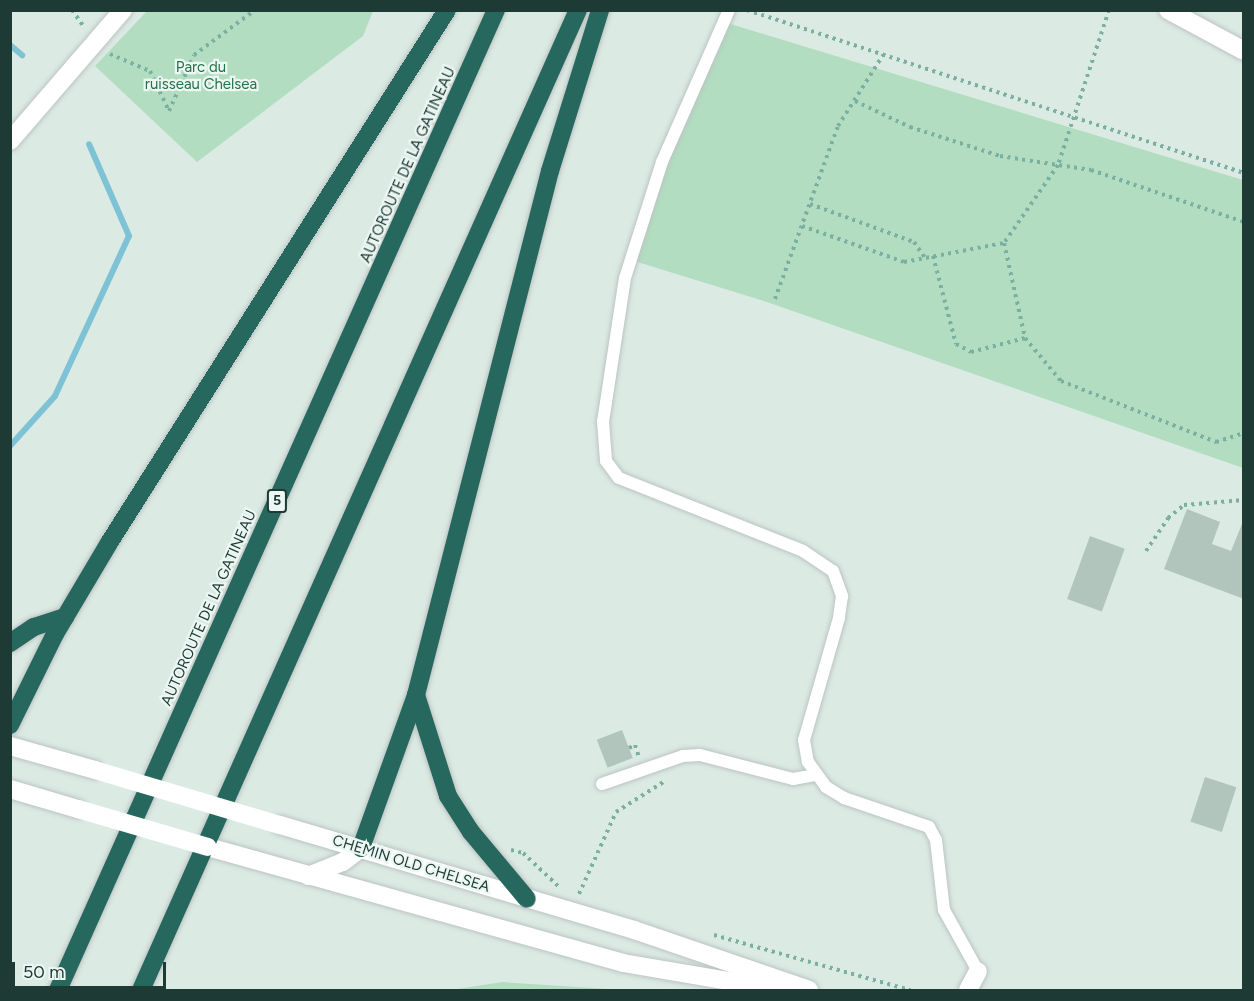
<!DOCTYPE html>
<html>
<head>
<meta charset="utf-8">
<style>
  body { margin:0 }
  #map { position:relative; width:1254px; height:1001px; overflow:hidden; background:#dceae4; font-family:Figtree,sans-serif }
  div>[style] { position:absolute }
  .green>* { inset:0; background:#b2ddc0 }
  .stream>* { height:6px; margin:-3px; padding:0 3px; transform-origin:3px; border-radius:3px; background:#7ec2d5 }
  .building>* { inset:0; background:#b1c5bd; transform-origin:0 0 }
  .path>* { height:4px; margin-top:-2px; transform-origin:0; background:repeating-linear-gradient(90deg,#7ab0a2 0 3px,transparent 0 7.5px) }
  .roads { filter:drop-shadow(0 0 2px #bbc4c2) drop-shadow(0 0 2px #bbc4c2) }
  .service>* { height:12px; margin:-6px; padding:0 6px; transform-origin:6px; border-radius:6px; background:#fff }
  .minor>* { height:18px; margin:-9px; padding:0 9px; transform-origin:9px; border-radius:9px; background:#fff }
  .tertiary>* { height:18px; margin:-9px; padding:0 9px; transform-origin:9px; border-radius:9px; background:#fff }
  .motorway>* { height:18px; margin:-9px; padding:0 9px; transform-origin:9px; border-radius:9px; background:#27685e }
  .tertiary-bridge>* { height:18px; margin:-9px; padding:0 9px; transform-origin:9px; border-radius:9px; background:#fff }
  span { translate:-50% -50%; white-space:nowrap; text-align:center; line-height:1.15; -webkit-text-stroke:4.5px #ecf6f2; paint-order:stroke }
  .shield-label span { padding:2px 4px; background:#ecf6f2; border:2px solid; border-radius:4px; -webkit-text-stroke-width:0 }
  .shield-label { font-size:14px; color:#1d3a34; font-weight:700 }
  .park-label { font-size:15px; color:#247348 }
  .street-label { font-size:15px; color:#1d3a34 }
  .frame { position:absolute; inset:0; border:12px solid #1d3a34; pointer-events:none }
  .scale { position:absolute; left:12px; top:962px; width:154px; height:27px; box-sizing:border-box; border:3px solid #1d3a34; border-top:0; padding-left:8px; font-size:18px; line-height:21px; white-space:nowrap; color:#1d3a34; -webkit-text-stroke:4px #ecf6f2; paint-order:stroke }
</style>
</head>
<body>
<div id="map">
  <div class="green">
    <div style="clip-path:polygon(147px 11px,147px 10px,373px 11px,363px 36px,197px 162px,95px 66px)"></div>
    <div style="clip-path:polygon(724px 22px,1243px 180px,1243px 468px,767px 302px,631px 260px,662px 162px)"></div>
    <div style="clip-path:polygon(502px 982px,608px 989px,609px 990px,451px 990px)"></div>
  </div>
  <div class="stream">
    <div style="left:10px;top:45px;width:16px;rotate:40deg"></div>
    <div style="left:10px;top:446px;width:67px;rotate:-48deg"></div>
    <div style="left:55px;top:396px;width:176px;rotate:-65.2deg"></div>
    <div style="left:129px;top:236px;width:100px;rotate:-113.5deg"></div>
  </div>
  <div class="building">
    <div style="clip-path:polygon(1187px 509px,1220px 522px,1212px 544px,1231px 551px,1244px 519px,1244px 599px,1164px 569px)"></div>
    <div style="left:1090px;top:536px;width:37px;height:67px;rotate:20deg"></div>
    <div style="left:622px;top:730px;width:30px;height:27px;rotate:69deg"></div>
    <div style="left:1205px;top:777px;width:33px;height:47px;rotate:18deg"></div>
  </div>
  <div class="path">
    <div style="left:72px;top:10px;width:21px;rotate:55deg"></div>
    <div style="left:747px;top:10px;width:523px;rotate:18.16deg"></div>
    <div style="left:1109px;top:10px;width:163px;rotate:108.2deg"></div>
    <div style="left:1058px;top:165px;width:95px;rotate:124.7deg"></div>
    <div style="left:1004px;top:243px;width:97px;rotate:77.5deg"></div>
    <div style="left:1025px;top:338px;width:56px;rotate:50.1deg"></div>
    <div style="left:1061px;top:381px;width:167px;rotate:21.5deg"></div>
    <div style="left:1216px;top:442px;width:29px;rotate:-18deg"></div>
    <div style="left:110px;top:54px;width:43px;rotate:23deg"></div>
    <div style="left:150px;top:71px;width:44px;rotate:64.6deg"></div>
    <div style="left:169px;top:111px;width:61px;rotate:-65.9deg"></div>
    <div style="left:194px;top:55px;width:76px;rotate:-36.4deg"></div>
    <div style="left:855px;top:101px;width:61px;rotate:25.3deg"></div>
    <div style="left:910px;top:127px;width:95px;rotate:17.9deg"></div>
    <div style="left:1000px;top:156px;width:92px;rotate:8.7deg"></div>
    <div style="left:1091px;top:170px;width:162px;rotate:18.8deg"></div>
    <div style="left:810px;top:204px;width:111px;rotate:20.1deg"></div>
    <div style="left:914px;top:242px;width:19px;rotate:55deg"></div>
    <div style="left:802px;top:226px;width:108px;rotate:19.4deg"></div>
    <div style="left:904px;top:262px;width:102px;rotate:-10.8deg"></div>
    <div style="left:933px;top:256px;width:91px;rotate:75.4deg"></div>
    <div style="left:956px;top:344px;width:17px;rotate:28deg"></div>
    <div style="left:971px;top:352px;width:56px;rotate:-14.5deg"></div>
    <div style="left:775px;top:299px;width:184px;rotate:-70deg"></div>
    <div style="left:838px;top:126px;width:84px;rotate:-57.6deg"></div>
    <div style="left:1146px;top:551px;width:40px;rotate:-56deg"></div>
    <div style="left:1168px;top:518px;width:21px;rotate:-39deg"></div>
    <div style="left:1184px;top:505px;width:60px;rotate:-4.8deg"></div>
    <div style="left:629px;top:748px;width:7px;rotate:-27deg"></div>
    <div style="left:635px;top:745px;width:13px;rotate:72deg"></div>
    <div style="left:511px;top:850px;width:12px;rotate:14deg"></div>
    <div style="left:523px;top:853px;width:48px;rotate:43.3deg"></div>
    <div style="left:579px;top:894px;width:90px;rotate:-65.7deg"></div>
    <div style="left:616px;top:812px;width:58px;rotate:-32.3deg"></div>
    <div style="left:714px;top:935px;width:204px;rotate:15.7deg"></div>
  </div>
  <div class="roads">
    <div class="service">
      <div style="left:729px;top:10px;width:166px;rotate:113.8deg"></div>
      <div style="left:662px;top:162px;width:122px;rotate:107.7deg"></div>
      <div style="left:625px;top:278px;width:145px;rotate:98.7deg"></div>
      <div style="left:603px;top:421px;width:40px;rotate:85.7deg"></div>
      <div style="left:606px;top:461px;width:21px;rotate:53deg"></div>
      <div style="left:619px;top:478px;width:198px;rotate:21.6deg"></div>
      <div style="left:803px;top:551px;width:36px;rotate:34deg"></div>
      <div style="left:833px;top:571px;width:27px;rotate:70deg"></div>
      <div style="left:842px;top:596px;width:22px;rotate:98deg"></div>
      <div style="left:839px;top:618px;width:127px;rotate:106deg"></div>
      <div style="left:804px;top:740px;width:22px;rotate:80deg"></div>
      <div style="left:808px;top:762px;width:31px;rotate:54deg"></div>
      <div style="left:826px;top:787px;width:21px;rotate:31deg"></div>
      <div style="left:844px;top:798px;width:90px;rotate:18.8deg"></div>
      <div style="left:929px;top:827px;width:15px;rotate:62deg"></div>
      <div style="left:936px;top:840px;width:70px;rotate:83.5deg"></div>
      <div style="left:944px;top:910px;width:70px;rotate:60.9deg"></div>
      <div style="left:602px;top:784px;width:86px;rotate:-19.1deg"></div>
      <div style="left:683px;top:756px;width:17px;rotate:-3deg"></div>
      <div style="left:700px;top:755px;width:96px;rotate:14.5deg"></div>
      <div style="left:793px;top:779px;width:22px;rotate:-10deg"></div>
    </div>
    <div class="minor">
      <div style="left:1168px;top:10px;width:86px;rotate:28.3deg"></div>
      <div style="left:10px;top:141px;width:173px;rotate:-49.2deg"></div>
    </div>
    <div class="tertiary">
      <div style="left:10px;top:746px;width:88px;rotate:15.8deg"></div>
      <div style="left:10px;top:789px;width:71px;rotate:16.4deg"></div>
      <div style="left:280px;top:825px;width:369px;rotate:16.5deg"></div>
      <div style="left:634px;top:930px;width:185px;rotate:18.9deg"></div>
      <div style="left:208px;top:847px;width:431px;rotate:15.6deg"></div>
      <div style="left:623px;top:963px;width:160px;rotate:9.7deg"></div>
      <div style="left:308px;top:876px;width:38px;rotate:-22deg"></div>
      <div style="left:343px;top:862px;width:23px;rotate:-38deg"></div>
      <div style="left:968px;top:990px;width:21px;rotate:-62deg"></div>
    </div>
    <div class="motorway">
      <div style="left:10px;top:643px;width:29px;rotate:-34deg"></div>
      <div style="left:34px;top:627px;width:33px;rotate:-18deg"></div>
      <div style="left:416px;top:695px;width:106px;rotate:72.4deg"></div>
      <div style="left:448px;top:796px;width:43px;rotate:57.4deg"></div>
      <div style="left:471px;top:832px;width:87px;rotate:50.1deg"></div>
      <div style="left:10px;top:725px;width:102px;rotate:-63.7deg"></div>
      <div style="left:55px;top:634px;width:106px;rotate:-59.3deg"></div>
      <div style="left:109px;top:543px;width:631px;rotate:-57.62deg"></div>
      <div style="left:361px;top:848px;width:163px;rotate:-70.2deg"></div>
      <div style="left:416px;top:695px;width:541px;rotate:-75.66deg"></div>
      <div style="left:550px;top:171px;width:169px;rotate:-72.7deg"></div>
      <div style="left:58px;top:990px;width:1073px;rotate:-65.92deg"></div>
      <div style="left:141px;top:990px;width:1073px;rotate:-65.97deg"></div>
    </div>
  </div>
  <div class="tertiary-bridge">
    <div style="left:95px;top:770px;width:193px;rotate:16.6deg"></div>
    <div style="left:78px;top:809px;width:135px;rotate:16.3deg"></div>
  </div>
  <div class="shield-label">
    <span style="left:277px;top:501px">5</span>
  </div>
  <div class="park-label">
    <span style="left:201px;top:76px">Parc du<br>ruisseau Chelsea</span>
  </div>
  <div class="street-label">
    <span style="left:408px;top:165px;rotate:-66deg">AUTOROUTE DE LA GATINEAU</span>
    <span style="left:209px;top:608px;rotate:-66deg">AUTOROUTE DE LA GATINEAU</span>
    <span style="left:411px;top:864px;rotate:17deg">CHEMIN OLD CHELSEA</span>
  </div>
  <div class="frame"></div>
  <div class="scale">50 m</div>
</div>
</body>
</html>
